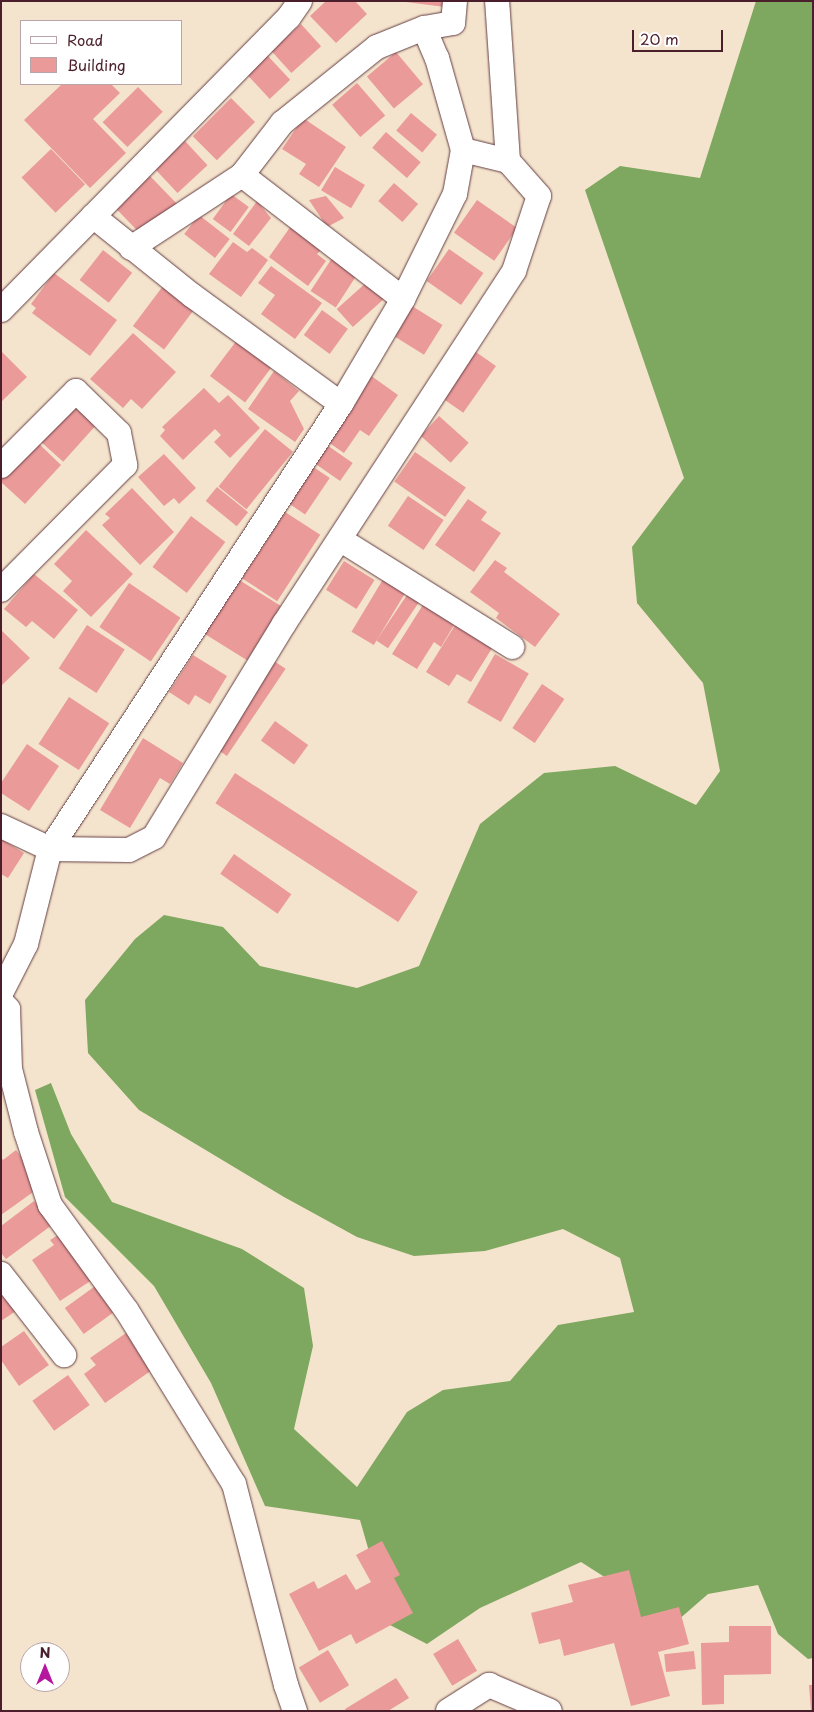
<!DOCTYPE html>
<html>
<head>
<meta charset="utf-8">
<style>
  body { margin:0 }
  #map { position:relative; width:814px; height:1712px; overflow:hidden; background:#f5e4cd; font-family:"Playpen Sans",sans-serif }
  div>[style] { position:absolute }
  .forest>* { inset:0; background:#7ea75f }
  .building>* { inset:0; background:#e99a99; transform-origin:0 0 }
  .roads { filter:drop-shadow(0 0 1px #643d43) drop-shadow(0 0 1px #643d43) }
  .minor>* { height:24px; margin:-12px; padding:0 12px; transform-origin:12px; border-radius:12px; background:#fff }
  span { translate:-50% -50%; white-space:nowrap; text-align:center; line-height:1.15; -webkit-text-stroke:5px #fff; paint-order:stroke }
  .frame { position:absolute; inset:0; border:2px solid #4a1f2b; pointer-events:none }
  .legend { position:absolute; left:20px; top:20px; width:162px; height:65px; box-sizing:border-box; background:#fff; border:1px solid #b7a5aa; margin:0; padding:6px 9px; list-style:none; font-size:15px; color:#4a1f2b }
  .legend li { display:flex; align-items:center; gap:10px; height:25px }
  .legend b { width:25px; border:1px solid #b7a5aa }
  .north { position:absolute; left:20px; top:1642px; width:50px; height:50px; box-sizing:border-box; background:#fff; border:1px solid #b7a5aa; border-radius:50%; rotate:0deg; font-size:14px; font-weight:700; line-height:20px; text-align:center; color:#4a1f2b }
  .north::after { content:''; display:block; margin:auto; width:18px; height:22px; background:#b5179e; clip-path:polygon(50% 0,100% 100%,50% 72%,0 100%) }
  .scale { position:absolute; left:632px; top:30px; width:91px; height:22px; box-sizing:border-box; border:2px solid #4a1f2b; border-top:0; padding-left:6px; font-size:15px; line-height:18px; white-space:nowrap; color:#4a1f2b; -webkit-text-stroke:4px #fff; paint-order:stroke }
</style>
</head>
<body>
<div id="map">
  <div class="forest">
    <div style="clip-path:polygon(756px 1px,813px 1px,813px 1658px,808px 1659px,778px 1634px,758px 1585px,708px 1594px,669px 1628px,628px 1626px,614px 1583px,581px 1562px,480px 1608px,427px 1644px,390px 1625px,360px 1520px,265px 1506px,211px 1383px,154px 1286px,65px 1197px,35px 1090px,51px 1083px,71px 1134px,112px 1202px,242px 1249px,304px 1288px,313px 1346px,294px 1429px,357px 1487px,407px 1412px,443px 1390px,510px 1381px,558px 1325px,634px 1312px,620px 1258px,563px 1229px,485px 1251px,414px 1256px,357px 1237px,284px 1197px,139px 1110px,88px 1053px,85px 1000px,135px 939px,164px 915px,223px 927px,260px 966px,357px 988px,419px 966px,480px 824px,544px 773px,615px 766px,696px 805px,720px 771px,703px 683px,637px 603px,632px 547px,684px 478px,585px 190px,620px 166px,700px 178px)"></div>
  </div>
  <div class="building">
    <div style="clip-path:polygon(326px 1px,355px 1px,367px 14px,336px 43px,310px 16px)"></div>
    <div style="clip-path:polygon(398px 1px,446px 1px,445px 7px)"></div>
    <div style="left:301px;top:24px;width:30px;height:40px;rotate:48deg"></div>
    <div style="left:396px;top:52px;width:42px;height:38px;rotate:50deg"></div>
    <div style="left:267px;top:55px;width:34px;height:28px;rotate:47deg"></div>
    <div style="left:357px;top:83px;width:43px;height:33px;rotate:49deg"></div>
    <div style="clip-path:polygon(59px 84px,111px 84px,120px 93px,93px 119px,126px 153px,90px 188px,24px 120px,61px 85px)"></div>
    <div style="left:138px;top:87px;width:35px;height:50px;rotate:45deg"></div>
    <div style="left:231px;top:98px;width:34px;height:54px;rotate:45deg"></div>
    <div style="left:411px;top:113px;width:34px;height:23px;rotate:40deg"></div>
    <div style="clip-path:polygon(303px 118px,346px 147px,319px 187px,299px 174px,306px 164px,282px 149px)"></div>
    <div style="left:386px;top:132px;width:46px;height:21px;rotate:41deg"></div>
    <div style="left:185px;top:141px;width:33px;height:41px;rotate:47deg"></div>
    <div style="left:51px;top:149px;width:49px;height:41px;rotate:46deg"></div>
    <div style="left:335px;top:167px;width:35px;height:27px;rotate:31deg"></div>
    <div style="left:150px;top:176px;width:40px;height:47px;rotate:46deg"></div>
    <div style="left:394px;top:183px;width:32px;height:24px;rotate:41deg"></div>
    <div style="left:231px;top:194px;width:22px;height:31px;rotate:36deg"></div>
    <div style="clip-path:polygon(326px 196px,344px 218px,327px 227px,309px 200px)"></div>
    <div style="left:477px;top:200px;width:49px;height:40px;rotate:35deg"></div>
    <div style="clip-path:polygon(257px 201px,271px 218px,249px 246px,233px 234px)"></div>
    <div style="left:199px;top:215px;width:39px;height:24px;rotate:38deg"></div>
    <div style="clip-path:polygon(291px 226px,322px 249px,317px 254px,326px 261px,308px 286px,269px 257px)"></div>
    <div style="clip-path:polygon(233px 242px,247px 252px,252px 248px,268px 260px,241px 297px,209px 274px)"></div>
    <div style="left:449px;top:249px;width:42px;height:39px;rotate:35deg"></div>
    <div style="left:103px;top:250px;width:37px;height:38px;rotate:38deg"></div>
    <div style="left:334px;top:255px;width:30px;height:43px;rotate:33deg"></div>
    <div style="clip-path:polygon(271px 266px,322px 303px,295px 339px,261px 314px,275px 295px,258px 283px)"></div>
    <div style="clip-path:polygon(54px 273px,117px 320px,90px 356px,32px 313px,36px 308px,31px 304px)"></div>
    <div style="left:368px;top:281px;width:24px;height:42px;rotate:48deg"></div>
    <div style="left:163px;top:286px;width:39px;height:50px;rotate:37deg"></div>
    <div style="left:412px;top:306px;width:36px;height:35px;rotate:32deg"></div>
    <div style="left:322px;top:310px;width:32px;height:31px;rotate:36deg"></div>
    <div style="clip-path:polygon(133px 333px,176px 372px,142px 409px,131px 399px,123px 408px,90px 379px)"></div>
    <div style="left:237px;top:340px;width:44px;height:45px;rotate:37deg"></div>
    <div style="left:473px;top:350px;width:28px;height:57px;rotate:35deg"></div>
    <div style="clip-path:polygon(1px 351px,27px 377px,1px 402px)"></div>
    <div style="clip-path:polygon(274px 371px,299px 391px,290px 401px,304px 429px,295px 442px,248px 409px)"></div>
    <div style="clip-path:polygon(370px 375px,398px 395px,369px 436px,360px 430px,344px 453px,325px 440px)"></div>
    <div style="clip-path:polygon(204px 388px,219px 403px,228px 395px,260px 428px,230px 458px,214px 442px,221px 435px,215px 429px,183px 460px,160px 436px,165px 430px,162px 427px)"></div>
    <div style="left:73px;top:406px;width:30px;height:48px;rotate:42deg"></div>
    <div style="left:439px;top:416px;width:40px;height:27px;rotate:42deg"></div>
    <div style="left:265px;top:429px;width:36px;height:74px;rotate:39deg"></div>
    <div style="clip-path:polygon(35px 440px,61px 465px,25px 504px,1px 482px,1px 475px)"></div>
    <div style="left:324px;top:443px;width:35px;height:22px;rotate:35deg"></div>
    <div style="left:415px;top:452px;width:62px;height:36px;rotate:35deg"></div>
    <div style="clip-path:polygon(164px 454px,196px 488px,179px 504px,174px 498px,164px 506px,138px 477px)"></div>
    <div style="left:309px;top:464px;width:25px;height:44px;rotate:34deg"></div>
    <div style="left:217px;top:487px;width:40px;height:18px;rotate:39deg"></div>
    <div style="clip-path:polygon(132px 488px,174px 532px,140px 565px,102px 525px,110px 518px,105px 514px)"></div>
    <div style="left:408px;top:496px;width:43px;height:36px;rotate:34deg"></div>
    <div style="clip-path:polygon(468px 499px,487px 512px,481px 520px,501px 533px,474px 572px,435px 545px)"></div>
    <div style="left:285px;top:512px;width:42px;height:79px;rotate:33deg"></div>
    <div style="left:191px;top:516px;width:43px;height:64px;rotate:37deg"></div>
    <div style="clip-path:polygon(86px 530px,133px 574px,91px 617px,63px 591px,72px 581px,54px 564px)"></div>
    <div style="clip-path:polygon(495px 560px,507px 568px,504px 572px,560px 614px,535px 647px,496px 618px,499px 613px,470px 592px)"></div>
    <div style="left:344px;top:561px;width:36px;height:34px;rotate:32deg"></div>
    <div style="clip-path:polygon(34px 574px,78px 610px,54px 639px,32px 621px,26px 627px,4px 609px)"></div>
    <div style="left:385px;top:576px;width:26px;height:65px;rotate:31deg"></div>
    <div style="left:236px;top:578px;width:53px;height:64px;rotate:32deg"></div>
    <div style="left:129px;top:583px;width:62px;height:53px;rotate:34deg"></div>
    <div style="left:411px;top:589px;width:14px;height:62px;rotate:34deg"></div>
    <div style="clip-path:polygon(426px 600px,457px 620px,441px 647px,434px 642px,417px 669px,392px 654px)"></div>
    <div style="clip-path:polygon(457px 622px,494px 645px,471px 682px,457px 674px,449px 686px,426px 672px)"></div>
    <div style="left:87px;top:625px;width:45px;height:52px;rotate:33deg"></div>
    <div style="clip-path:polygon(1px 630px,30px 658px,1px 686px)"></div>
    <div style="left:495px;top:654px;width:39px;height:56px;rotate:30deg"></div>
    <div style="clip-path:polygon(193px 655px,227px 676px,210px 704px,195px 695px,189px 705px,169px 692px)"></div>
    <div style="left:274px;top:661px;width:14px;height:105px;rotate:34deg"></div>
    <div style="left:542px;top:684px;width:27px;height:53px;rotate:34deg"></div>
    <div style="left:69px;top:697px;width:48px;height:56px;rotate:33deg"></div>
    <div style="left:275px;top:721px;width:41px;height:24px;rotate:36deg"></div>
    <div style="clip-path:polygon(143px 738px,183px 763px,170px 784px,160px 778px,130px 828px,100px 810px)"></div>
    <div style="clip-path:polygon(27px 744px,59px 766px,29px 811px,1px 793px,1px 783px)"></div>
    <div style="left:235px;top:773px;width:218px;height:36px;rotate:33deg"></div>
    <div style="clip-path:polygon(1px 839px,24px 853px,8px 878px,1px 874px)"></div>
    <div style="left:234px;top:854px;width:70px;height:24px;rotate:35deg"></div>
    <div style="clip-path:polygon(16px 1150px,43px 1185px,1px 1215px,1px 1157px,3px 1160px)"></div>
    <div style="clip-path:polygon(34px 1201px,52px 1225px,6px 1259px,1px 1253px,1px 1226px)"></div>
    <div style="clip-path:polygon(66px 1230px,98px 1276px,60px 1301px,32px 1260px,54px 1245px,50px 1240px)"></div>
    <div style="left:98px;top:1284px;width:32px;height:41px;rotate:54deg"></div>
    <div style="clip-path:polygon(1px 1291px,16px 1311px,1px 1321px)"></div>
    <div style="clip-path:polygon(24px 1331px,49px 1365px,19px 1386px,1px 1360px,1px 1347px)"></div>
    <div style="clip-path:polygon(126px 1333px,152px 1370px,105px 1403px,84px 1374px,96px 1365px,90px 1358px)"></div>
    <div style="left:68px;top:1375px;width:37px;height:44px;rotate:54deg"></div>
    <div style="clip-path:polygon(382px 1541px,400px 1575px,394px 1578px,413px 1613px,356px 1644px,351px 1634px,319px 1651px,289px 1594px,314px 1581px,318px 1589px,346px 1574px,356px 1590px,371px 1582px,356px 1555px)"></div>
    <div style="clip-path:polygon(629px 1570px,641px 1617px,679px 1607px,689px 1644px,658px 1652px,670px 1696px,631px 1706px,614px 1643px,564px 1656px,560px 1639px,539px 1644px,531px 1613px,573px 1602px,568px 1585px)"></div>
    <div style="clip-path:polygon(729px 1626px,771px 1626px,771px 1674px,724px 1675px,724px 1704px,702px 1705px,701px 1643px,729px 1642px)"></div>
    <div style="left:458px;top:1639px;width:37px;height:29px;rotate:59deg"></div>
    <div style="left:328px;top:1650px;width:41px;height:34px;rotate:59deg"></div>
    <div style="left:694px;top:1651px;width:18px;height:30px;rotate:84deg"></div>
    <div style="clip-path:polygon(396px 1678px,409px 1698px,388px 1711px,346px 1711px,345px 1709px)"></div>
    <div style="clip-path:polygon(809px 1685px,813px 1685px,813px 1711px,811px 1711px)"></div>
  </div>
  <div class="roads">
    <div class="minor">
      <div style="left:455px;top:1px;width:22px;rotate:95deg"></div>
      <div style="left:453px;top:23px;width:29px;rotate:170deg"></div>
      <div style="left:424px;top:28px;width:33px;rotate:67deg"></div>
      <div style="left:437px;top:58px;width:96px;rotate:74.2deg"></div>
      <div style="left:242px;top:175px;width:203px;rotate:37.6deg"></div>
      <div style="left:93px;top:216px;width:128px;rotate:38.7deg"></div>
      <div style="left:193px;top:296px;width:183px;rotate:36.1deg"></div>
      <div style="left:131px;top:248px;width:133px;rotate:-33.3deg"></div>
      <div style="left:242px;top:175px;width:66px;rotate:-52.4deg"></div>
      <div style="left:282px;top:123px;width:122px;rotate:-38.7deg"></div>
      <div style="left:377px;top:47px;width:51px;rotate:-22deg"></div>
      <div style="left:1px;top:310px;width:411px;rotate:-45.5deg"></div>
      <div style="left:289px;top:17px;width:19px;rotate:-55deg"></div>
      <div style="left:1px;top:466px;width:106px;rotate:-45deg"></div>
      <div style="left:76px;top:391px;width:60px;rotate:44.3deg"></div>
      <div style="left:119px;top:433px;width:33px;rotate:79deg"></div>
      <div style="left:125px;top:465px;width:176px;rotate:134.8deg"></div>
      <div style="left:341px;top:540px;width:202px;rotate:32deg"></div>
      <div style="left:1px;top:826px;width:54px;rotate:25.1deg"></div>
      <div style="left:50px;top:849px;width:79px;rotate:0.7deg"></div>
      <div style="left:129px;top:850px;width:28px;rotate:-27deg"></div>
      <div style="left:154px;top:837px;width:250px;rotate:-58.6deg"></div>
      <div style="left:284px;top:624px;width:421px;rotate:-56.9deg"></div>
      <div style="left:514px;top:271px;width:79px;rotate:-71.6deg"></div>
      <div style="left:539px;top:196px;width:47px;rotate:-131.5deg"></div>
      <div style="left:1px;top:993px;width:55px;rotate:-63deg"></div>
      <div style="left:26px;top:944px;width:98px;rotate:-75.8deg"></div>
      <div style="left:50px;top:849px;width:532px;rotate:-56.82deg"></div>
      <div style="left:341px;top:404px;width:122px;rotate:-59.4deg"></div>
      <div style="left:403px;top:299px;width:117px;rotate:-63.7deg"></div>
      <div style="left:455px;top:194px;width:45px;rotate:-79.7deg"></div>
      <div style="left:463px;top:150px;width:46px;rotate:13.7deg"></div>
      <div style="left:508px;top:161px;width:160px;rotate:-93.9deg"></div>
      <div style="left:1px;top:1001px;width:11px;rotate:49deg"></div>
      <div style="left:8px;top:1009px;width:60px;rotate:88.1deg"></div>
      <div style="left:10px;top:1069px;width:65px;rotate:75.7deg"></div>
      <div style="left:26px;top:1132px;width:77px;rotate:71.8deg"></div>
      <div style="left:50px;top:1205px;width:131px;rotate:54deg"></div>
      <div style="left:127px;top:1311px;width:203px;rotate:58.3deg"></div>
      <div style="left:234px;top:1484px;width:208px;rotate:75.5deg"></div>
      <div style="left:286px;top:1685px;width:28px;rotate:71deg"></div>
      <div style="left:1px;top:1274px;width:103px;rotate:52.1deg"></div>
      <div style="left:448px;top:1711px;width:49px;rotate:-32.4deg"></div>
      <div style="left:489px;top:1685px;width:66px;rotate:23.1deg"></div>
    </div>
  </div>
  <div class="frame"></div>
  <ul class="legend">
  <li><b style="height:6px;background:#fff"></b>Road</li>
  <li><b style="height:14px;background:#e99a99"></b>Building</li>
  </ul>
  <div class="north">N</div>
  <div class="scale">20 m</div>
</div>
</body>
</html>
